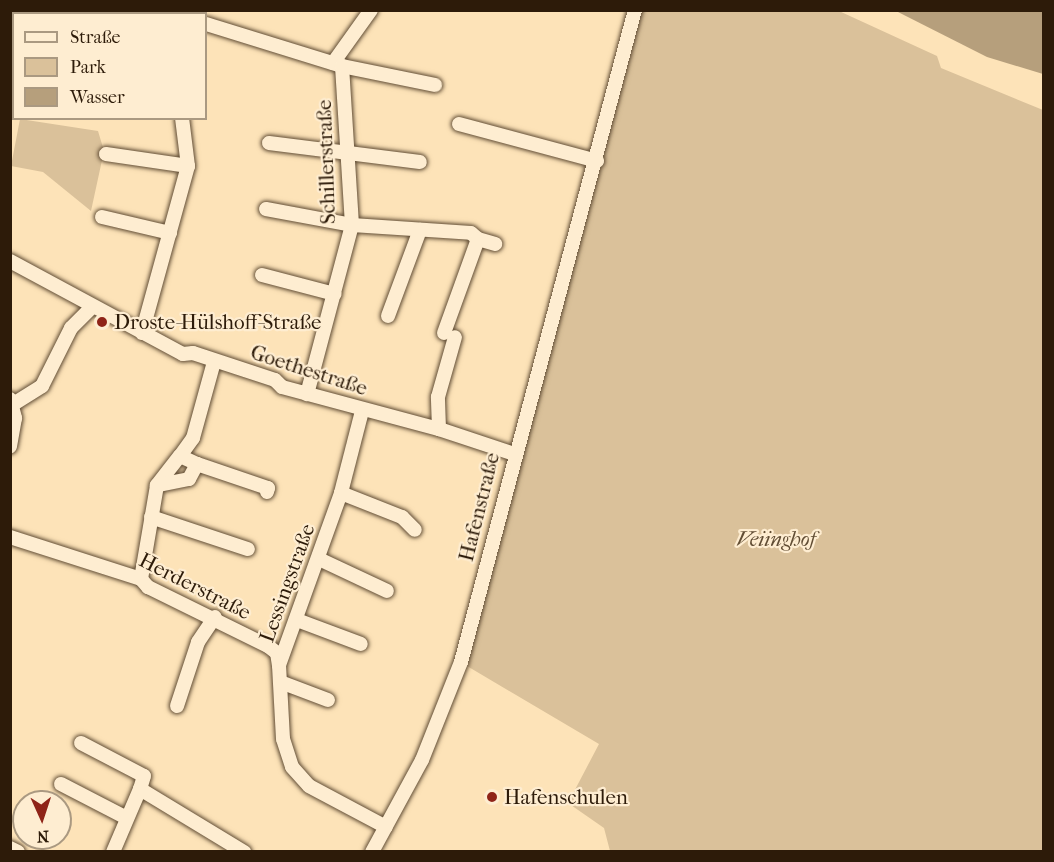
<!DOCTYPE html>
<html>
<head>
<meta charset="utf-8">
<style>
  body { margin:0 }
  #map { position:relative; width:1054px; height:862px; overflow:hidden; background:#fde3b8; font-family:"IM FELL French Canon",serif }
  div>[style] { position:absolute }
  .green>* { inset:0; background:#dac19a }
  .water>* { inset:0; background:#b69f7c }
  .roads { filter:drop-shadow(0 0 2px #614d35) drop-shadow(0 0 2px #614d35) }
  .minor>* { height:14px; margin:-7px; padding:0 7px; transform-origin:7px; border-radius:7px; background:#feedd1 }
  .dots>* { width:16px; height:16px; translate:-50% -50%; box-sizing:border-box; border:3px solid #feedd1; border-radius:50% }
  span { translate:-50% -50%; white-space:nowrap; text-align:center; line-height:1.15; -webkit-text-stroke:4.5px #feedd1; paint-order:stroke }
  .street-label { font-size:21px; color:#2d1b09 }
  .poi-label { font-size:21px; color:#2d1b09 }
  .left { translate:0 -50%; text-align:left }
  .park-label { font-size:21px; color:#614d34; font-style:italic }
  .frame { position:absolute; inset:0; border:12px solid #2d1b09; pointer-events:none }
  .legend { position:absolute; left:12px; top:12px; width:195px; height:108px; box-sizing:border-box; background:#feedd1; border:2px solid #aa9981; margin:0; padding:8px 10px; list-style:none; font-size:18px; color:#2d1b09 }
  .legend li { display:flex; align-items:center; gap:12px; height:30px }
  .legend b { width:30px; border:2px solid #aa9981 }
  .north { position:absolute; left:12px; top:790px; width:60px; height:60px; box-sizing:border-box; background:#feedd1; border:2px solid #aa9981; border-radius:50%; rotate:177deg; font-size:16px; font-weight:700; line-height:24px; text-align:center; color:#2d1b09 }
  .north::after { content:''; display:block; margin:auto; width:21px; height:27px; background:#8f2418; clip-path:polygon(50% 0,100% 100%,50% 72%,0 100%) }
</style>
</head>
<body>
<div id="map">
  <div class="green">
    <div style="clip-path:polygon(634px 11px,839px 11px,937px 56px,941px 68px,1043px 110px,1043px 851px,610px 851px,604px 828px,568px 803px,599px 744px,467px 666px)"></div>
    <div style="clip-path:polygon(20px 119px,98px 131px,104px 151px,91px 211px,43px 172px,11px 166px)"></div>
  </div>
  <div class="water">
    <div style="clip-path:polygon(896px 11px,1043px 11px,1043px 74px,987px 57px)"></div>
  </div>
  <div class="roads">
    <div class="minor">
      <div style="left:206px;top:24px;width:142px;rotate:17.2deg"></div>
      <div style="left:342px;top:66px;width:159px;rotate:86.4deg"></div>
      <div style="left:352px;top:225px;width:175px;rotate:104.9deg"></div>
      <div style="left:10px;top:55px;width:4px;rotate:-14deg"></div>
      <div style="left:333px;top:63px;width:65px;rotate:-54.4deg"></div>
      <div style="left:342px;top:66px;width:95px;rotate:11.5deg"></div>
      <div style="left:459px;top:124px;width:143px;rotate:15deg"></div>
      <div style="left:269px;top:143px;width:152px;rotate:7.2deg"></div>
      <div style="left:106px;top:154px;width:83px;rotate:8.3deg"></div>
      <div style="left:266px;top:209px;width:87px;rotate:10.5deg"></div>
      <div style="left:352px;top:225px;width:119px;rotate:3.8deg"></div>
      <div style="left:471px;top:233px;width:9px;rotate:41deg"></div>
      <div style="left:478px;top:239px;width:100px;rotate:109.9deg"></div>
      <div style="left:102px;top:217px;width:70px;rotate:13.2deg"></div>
      <div style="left:478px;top:239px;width:18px;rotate:16deg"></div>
      <div style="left:10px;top:261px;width:196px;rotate:28.3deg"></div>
      <div style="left:183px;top:354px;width:10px;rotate:-6deg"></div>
      <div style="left:193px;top:353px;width:86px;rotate:18.2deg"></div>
      <div style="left:275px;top:380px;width:10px;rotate:45deg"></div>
      <div style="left:282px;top:387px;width:163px;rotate:15deg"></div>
      <div style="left:439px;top:429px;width:79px;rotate:18.4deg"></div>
      <div style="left:262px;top:275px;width:75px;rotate:14.6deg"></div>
      <div style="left:388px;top:316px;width:92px;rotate:-69.6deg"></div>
      <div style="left:142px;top:333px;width:173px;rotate:-74.6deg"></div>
      <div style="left:188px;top:166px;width:48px;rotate:-97.1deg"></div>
      <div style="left:10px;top:399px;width:20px;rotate:75deg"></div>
      <div style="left:15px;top:418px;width:29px;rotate:100deg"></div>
      <div style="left:15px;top:403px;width:32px;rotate:-32deg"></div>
      <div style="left:42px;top:386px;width:65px;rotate:-63.4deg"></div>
      <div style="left:71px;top:328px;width:28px;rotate:-45deg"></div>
      <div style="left:362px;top:411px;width:85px;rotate:104.4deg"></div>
      <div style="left:341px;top:493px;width:183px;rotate:109.8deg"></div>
      <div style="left:279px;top:665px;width:74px;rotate:86.9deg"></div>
      <div style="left:283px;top:739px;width:29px;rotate:72deg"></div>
      <div style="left:292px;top:767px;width:25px;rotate:48deg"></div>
      <div style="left:309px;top:786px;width:87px;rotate:28deg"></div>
      <div style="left:439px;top:429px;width:32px;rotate:-92deg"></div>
      <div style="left:438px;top:397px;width:62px;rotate:-74.2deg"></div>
      <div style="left:180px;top:456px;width:22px;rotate:-54deg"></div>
      <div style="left:193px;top:438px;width:79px;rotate:-74.6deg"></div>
      <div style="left:197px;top:464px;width:75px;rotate:18.7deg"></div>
      <div style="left:268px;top:488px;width:4px;rotate:104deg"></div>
      <div style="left:341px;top:493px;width:66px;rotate:21.5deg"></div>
      <div style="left:402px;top:517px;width:18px;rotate:45deg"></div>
      <div style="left:151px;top:517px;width:102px;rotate:18.3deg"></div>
      <div style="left:10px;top:537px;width:138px;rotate:17.8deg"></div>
      <div style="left:141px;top:579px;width:11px;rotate:49deg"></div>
      <div style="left:148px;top:587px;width:134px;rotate:26.2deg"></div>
      <div style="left:268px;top:646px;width:11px;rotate:38deg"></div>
      <div style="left:277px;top:653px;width:12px;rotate:81deg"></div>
      <div style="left:319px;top:559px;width:75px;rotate:25.2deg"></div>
      <div style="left:141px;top:579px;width:95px;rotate:-80.3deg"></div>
      <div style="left:157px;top:485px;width:37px;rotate:-52deg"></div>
      <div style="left:180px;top:456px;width:19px;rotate:25deg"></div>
      <div style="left:197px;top:464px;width:17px;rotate:118deg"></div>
      <div style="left:189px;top:479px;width:33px;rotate:169deg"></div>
      <div style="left:297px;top:620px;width:68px;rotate:20.6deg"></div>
      <div style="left:283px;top:683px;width:48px;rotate:20.7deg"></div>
      <div style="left:177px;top:706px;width:67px;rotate:-71.8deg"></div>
      <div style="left:198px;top:642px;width:30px;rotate:-56deg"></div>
      <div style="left:81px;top:743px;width:71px;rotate:27.6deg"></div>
      <div style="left:144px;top:776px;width:14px;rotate:107deg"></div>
      <div style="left:61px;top:784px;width:74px;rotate:27.3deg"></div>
      <div style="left:10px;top:848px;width:9px;rotate:27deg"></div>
      <div style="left:113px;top:852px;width:69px;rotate:-66.8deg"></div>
      <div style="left:140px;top:789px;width:122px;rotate:31.2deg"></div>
      <div style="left:372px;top:852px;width:105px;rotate:-61.5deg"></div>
      <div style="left:422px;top:760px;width:105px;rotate:-68.3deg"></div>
      <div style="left:461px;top:662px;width:675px;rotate:-75.06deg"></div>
    </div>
  </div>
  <div class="dots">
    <div style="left:102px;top:322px;background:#8f2418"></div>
    <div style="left:492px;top:797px;background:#8f2418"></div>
  </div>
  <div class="street-label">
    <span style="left:326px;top:162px;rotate:-92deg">Schillerstraße</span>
    <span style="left:309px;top:370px;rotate:18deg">Goethestraße</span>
    <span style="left:479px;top:507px;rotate:-76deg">Hafenstraße</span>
    <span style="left:287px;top:583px;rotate:-70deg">Lessingstraße</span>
    <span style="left:195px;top:586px;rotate:27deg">Herderstraße</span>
  </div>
  <div class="poi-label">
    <span class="left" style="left:114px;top:322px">Droste-Hülshoff-Straße</span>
    <span class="left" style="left:504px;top:797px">Hafenschulen</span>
  </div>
  <div class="park-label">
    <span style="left:776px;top:539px">Veiinghof</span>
  </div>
  <div class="frame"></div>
  <ul class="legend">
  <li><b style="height:8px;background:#feedd1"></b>Straße</li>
  <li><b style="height:16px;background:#dac19a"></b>Park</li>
  <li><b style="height:16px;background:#b69f7c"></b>Wasser</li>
  </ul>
  <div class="north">N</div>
</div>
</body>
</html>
